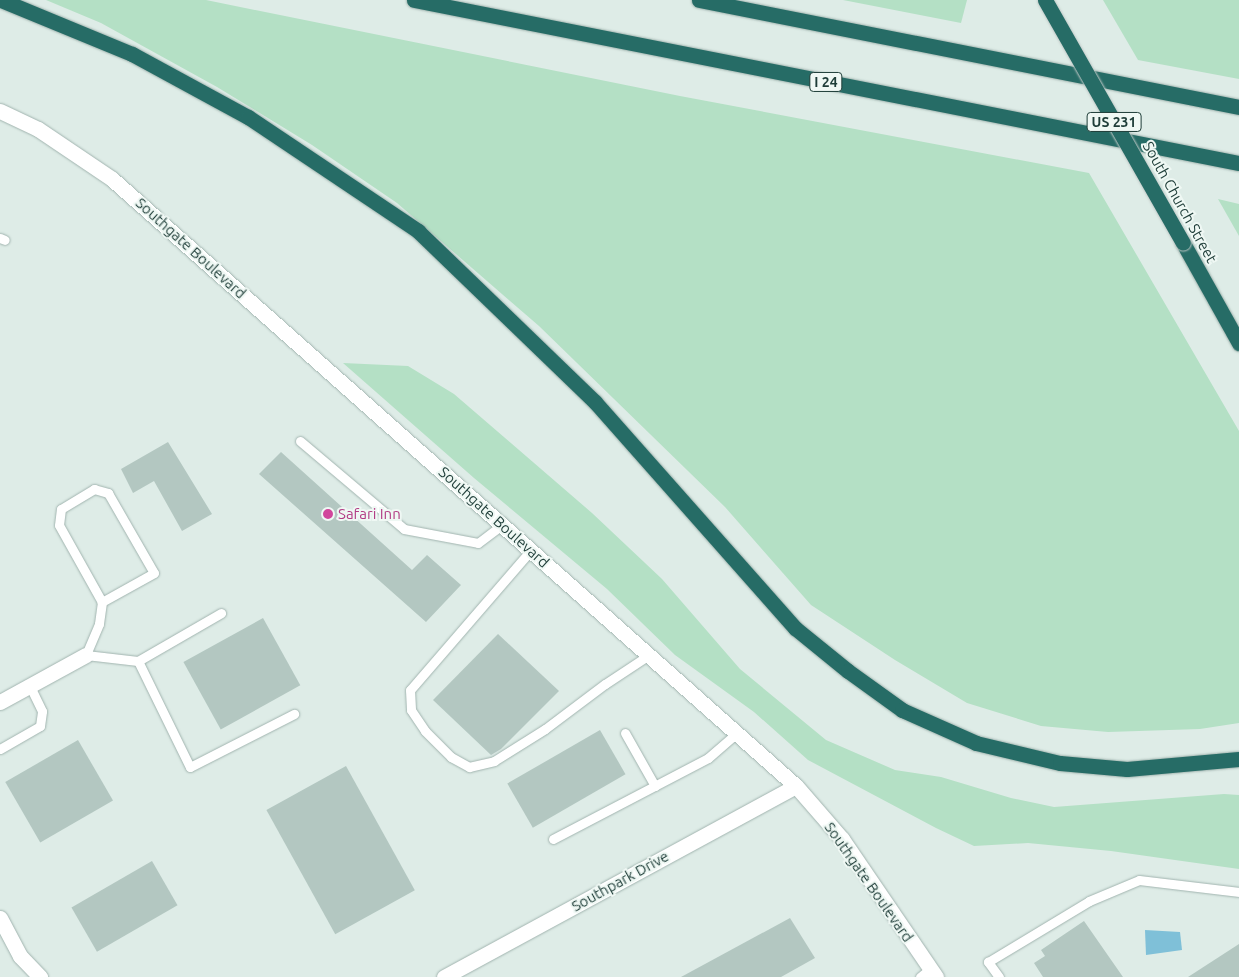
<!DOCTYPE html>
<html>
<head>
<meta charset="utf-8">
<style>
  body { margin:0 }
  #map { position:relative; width:1239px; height:977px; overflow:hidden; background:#deece7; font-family:Ubuntu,sans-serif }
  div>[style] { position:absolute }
  .green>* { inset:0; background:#b4e0c5 }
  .water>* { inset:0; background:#7fc0d8 }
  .building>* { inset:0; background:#b3c7c1; transform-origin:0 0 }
  .roads { filter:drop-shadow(0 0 1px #a1b4af) drop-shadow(0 0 1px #a1b4af) }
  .lane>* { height:9px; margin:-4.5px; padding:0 4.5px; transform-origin:4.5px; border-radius:4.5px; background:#fff }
  .street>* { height:15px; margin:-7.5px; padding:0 7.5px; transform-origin:7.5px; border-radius:7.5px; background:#fff }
  .highway>* { height:15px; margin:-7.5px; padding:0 7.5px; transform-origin:7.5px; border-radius:7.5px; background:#266c66 }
  .bridges { filter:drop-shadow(0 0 1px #c0c9c7) drop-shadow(0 0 1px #c0c9c7) }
  .highway-bridge>* { height:15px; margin:-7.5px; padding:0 7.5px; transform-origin:7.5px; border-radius:7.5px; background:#266c66 }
  .dots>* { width:14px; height:14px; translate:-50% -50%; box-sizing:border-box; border:2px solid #eff8f4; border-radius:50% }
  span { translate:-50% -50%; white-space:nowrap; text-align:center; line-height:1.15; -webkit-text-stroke:4px #eff8f4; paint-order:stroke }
  .shield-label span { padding:1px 4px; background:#eff8f4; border:1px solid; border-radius:4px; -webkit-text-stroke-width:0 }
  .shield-label { font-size:14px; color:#1e3d38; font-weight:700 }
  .street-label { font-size:15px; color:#1e3d38 }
  .hotel-label { font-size:15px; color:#b23c85 }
  .left { translate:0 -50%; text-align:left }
</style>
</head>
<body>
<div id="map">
  <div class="green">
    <div style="clip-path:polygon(46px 0,206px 0,680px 96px,1089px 173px,1239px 431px,1239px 723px,1200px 729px,1108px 732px,1041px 726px,967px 703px,895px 660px,811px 605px,725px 507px,539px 326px,397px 203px,312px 145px,217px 87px,101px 23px)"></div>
    <div style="clip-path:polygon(843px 0,967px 0,961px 23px)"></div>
    <div style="clip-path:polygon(1103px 0,1239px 0,1239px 79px,1138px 60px)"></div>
    <div style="clip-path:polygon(1218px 199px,1239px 204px,1239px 236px)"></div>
    <div style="clip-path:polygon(343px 363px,408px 366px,454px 394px,592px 513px,662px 579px,740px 669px,826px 740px,895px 770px,941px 777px,1011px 798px,1054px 807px,1224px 794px,1239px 795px,1239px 869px,1111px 851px,1028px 843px,974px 846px,936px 828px,808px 760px,754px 712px,675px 655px,607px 589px,474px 478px)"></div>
  </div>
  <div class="water">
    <div style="clip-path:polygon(1145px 930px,1180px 932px,1182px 950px,1146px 955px)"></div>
  </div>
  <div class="building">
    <div style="clip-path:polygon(168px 442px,212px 514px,182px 531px,154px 481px,133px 493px,121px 469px)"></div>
    <div style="clip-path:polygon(281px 452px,412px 570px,427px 555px,461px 585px,426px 622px,259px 474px)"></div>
    <div style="left:263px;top:618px;width:77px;height:91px;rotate:61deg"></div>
    <div style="clip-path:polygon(498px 634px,559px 691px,501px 749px,491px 755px,433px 700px)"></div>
    <div style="left:600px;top:730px;width:51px;height:107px;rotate:60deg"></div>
    <div style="left:78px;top:740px;width:70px;height:84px;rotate:60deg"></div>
    <div style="left:346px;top:766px;width:142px;height:91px;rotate:61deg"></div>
    <div style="left:152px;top:861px;width:51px;height:93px;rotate:60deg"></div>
    <div style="clip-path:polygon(790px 918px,815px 958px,781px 977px,681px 977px)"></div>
    <div style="clip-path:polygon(1084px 921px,1123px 977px,1043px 977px,1034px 963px,1045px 956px,1041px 950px)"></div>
    <div style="clip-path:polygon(1239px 944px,1239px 977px,1188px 977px)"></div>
  </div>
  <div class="roads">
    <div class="lane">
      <div style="left:0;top:238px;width:5px;rotate:22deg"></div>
      <div style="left:300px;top:441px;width:136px;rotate:40.2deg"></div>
      <div style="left:404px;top:529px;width:75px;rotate:10.7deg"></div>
      <div style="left:478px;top:543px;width:30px;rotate:-37deg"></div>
      <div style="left:531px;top:550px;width:185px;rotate:130.8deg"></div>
      <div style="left:410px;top:690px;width:20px;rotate:87deg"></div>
      <div style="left:411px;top:710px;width:25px;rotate:56deg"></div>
      <div style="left:425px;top:731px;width:37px;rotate:45deg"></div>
      <div style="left:451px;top:757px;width:21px;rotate:29deg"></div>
      <div style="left:469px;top:767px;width:26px;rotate:-13deg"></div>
      <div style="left:494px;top:761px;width:60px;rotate:-32.1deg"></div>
      <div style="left:545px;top:729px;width:75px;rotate:-36.9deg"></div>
      <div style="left:605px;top:684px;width:53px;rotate:-33.4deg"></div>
      <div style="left:102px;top:602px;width:88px;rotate:-119.2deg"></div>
      <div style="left:59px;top:525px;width:16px;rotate:-83deg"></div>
      <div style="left:61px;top:509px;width:39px;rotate:-31deg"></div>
      <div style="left:94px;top:489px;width:15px;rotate:16deg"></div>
      <div style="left:108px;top:493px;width:92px;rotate:60.1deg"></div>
      <div style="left:154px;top:573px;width:60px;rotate:150.9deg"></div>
      <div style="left:102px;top:602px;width:22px;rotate:98deg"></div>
      <div style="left:99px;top:624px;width:34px;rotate:113deg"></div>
      <div style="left:86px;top:655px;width:52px;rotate:6.6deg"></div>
      <div style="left:138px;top:661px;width:118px;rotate:63.9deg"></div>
      <div style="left:190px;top:767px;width:117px;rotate:-27deg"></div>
      <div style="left:138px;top:661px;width:96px;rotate:-30deg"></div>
      <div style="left:625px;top:733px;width:61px;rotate:60.5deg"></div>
      <div style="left:0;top:749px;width:46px;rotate:-29.9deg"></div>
      <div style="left:40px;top:726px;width:15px;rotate:-82deg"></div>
      <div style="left:42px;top:711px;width:28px;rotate:-116deg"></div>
      <div style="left:553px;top:839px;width:175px;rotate:-27.6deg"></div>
      <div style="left:708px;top:758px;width:38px;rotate:-41deg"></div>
      <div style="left:920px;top:977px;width:13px;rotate:-39deg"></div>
      <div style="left:999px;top:977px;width:19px;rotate:-126deg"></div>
      <div style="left:988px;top:962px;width:118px;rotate:-31.1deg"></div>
      <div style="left:1089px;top:901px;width:54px;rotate:-22.8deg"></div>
      <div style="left:1139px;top:880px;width:101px;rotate:6.8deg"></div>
    </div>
    <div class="street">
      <div style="left:0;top:111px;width:42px;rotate:25.3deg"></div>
      <div style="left:38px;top:129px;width:89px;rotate:34deg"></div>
      <div style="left:112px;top:179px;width:914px;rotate:41.59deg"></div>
      <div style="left:796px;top:786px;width:70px;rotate:49deg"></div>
      <div style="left:842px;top:839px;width:167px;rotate:55.7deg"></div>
      <div style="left:0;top:702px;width:98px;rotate:-28.7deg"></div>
      <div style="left:0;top:918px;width:43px;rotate:62.2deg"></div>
      <div style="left:20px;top:956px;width:29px;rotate:46deg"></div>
      <div style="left:444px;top:977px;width:400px;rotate:-28.5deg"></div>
    </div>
    <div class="highway">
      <div style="left:1px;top:0;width:142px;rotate:22.4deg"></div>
      <div style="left:132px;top:54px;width:132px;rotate:28.5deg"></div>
      <div style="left:248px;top:117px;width:205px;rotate:33.8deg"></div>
      <div style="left:418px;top:231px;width:246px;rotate:44deg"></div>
      <div style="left:595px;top:402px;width:302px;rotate:48.5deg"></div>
      <div style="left:795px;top:628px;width:68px;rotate:39.1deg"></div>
      <div style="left:848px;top:671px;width:67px;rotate:35.8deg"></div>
      <div style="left:902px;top:710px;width:81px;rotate:24deg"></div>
      <div style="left:976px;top:743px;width:86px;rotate:13.4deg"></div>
      <div style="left:1060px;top:763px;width:67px;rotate:5.1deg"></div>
      <div style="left:1127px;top:769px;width:112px;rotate:-5.1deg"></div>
      <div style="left:414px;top:0;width:841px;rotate:11.18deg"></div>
      <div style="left:699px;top:0;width:550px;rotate:11.21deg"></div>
      <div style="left:1183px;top:243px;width:115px;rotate:60.8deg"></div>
    </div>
  </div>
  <div class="bridges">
    <div class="highway-bridge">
      <div style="left:1045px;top:0;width:279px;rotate:60.4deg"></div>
    </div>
  </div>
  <div class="dots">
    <div style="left:328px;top:514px;background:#d1479c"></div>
  </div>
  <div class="shield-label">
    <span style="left:826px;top:82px">I 24</span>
    <span style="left:1114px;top:122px">US 231</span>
  </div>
  <div class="street-label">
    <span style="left:1180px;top:202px;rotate:61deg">South Church Street</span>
    <span style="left:191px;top:248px;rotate:42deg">Southgate Boulevard</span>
    <span style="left:494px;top:517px;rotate:42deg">Southgate Boulevard</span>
    <span style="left:620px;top:881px;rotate:-29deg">Southpark Drive</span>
    <span style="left:869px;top:882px;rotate:55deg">Southgate Boulevard</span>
  </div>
  <div class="hotel-label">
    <span class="left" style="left:338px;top:514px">Safari Inn</span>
  </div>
</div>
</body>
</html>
